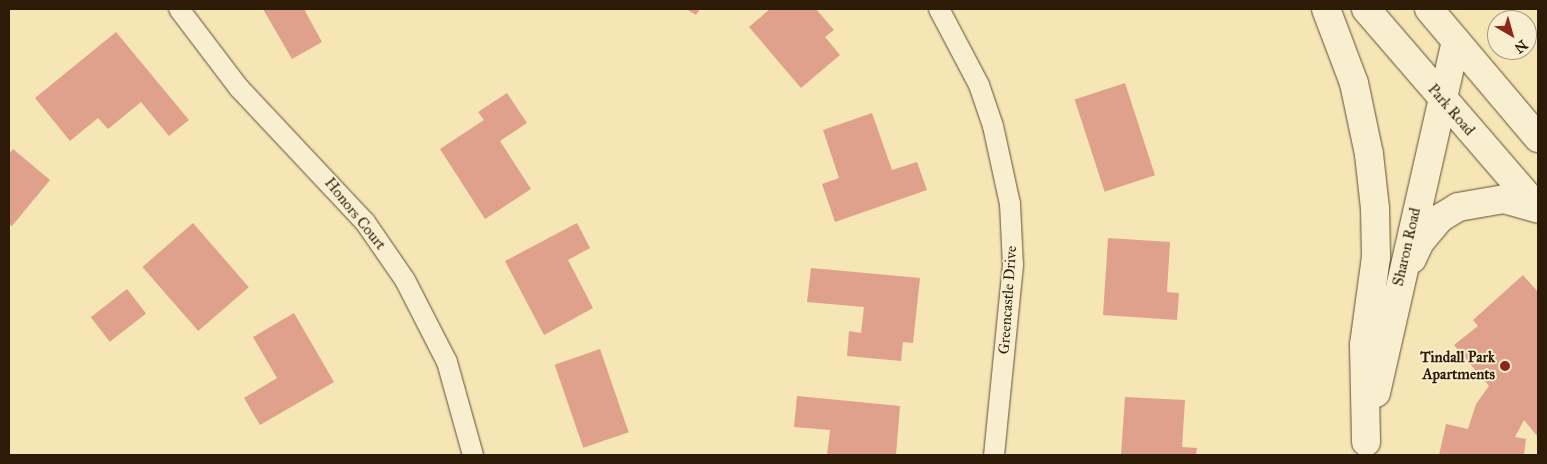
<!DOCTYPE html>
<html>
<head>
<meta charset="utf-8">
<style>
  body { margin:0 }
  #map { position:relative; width:1547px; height:464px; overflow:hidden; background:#f6e5b5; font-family:"IM FELL Great Primer",serif }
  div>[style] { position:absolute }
  .building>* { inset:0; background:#dfa18b; transform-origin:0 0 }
  .roads { filter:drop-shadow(0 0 1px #5f4e32) drop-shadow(0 0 1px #5f4e32) }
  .minor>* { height:20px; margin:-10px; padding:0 10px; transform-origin:10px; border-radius:10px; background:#f9eecf }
  .secondary>* { height:28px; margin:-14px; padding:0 14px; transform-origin:14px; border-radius:14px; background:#f9eecf }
  .dots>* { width:14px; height:14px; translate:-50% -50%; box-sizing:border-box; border:2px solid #f9eecf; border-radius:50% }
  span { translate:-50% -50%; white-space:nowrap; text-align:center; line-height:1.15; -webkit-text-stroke:4px #f9eecf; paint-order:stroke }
  .street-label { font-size:15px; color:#2d1b07 }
  .poi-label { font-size:15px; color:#2d1b07; font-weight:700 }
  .right { translate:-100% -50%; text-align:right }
  .frame { position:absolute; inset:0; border:10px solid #2d1b07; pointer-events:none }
  .north { position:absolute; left:1487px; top:10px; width:50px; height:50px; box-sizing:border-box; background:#f9eecf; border:1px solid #a79a7f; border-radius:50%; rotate:142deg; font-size:14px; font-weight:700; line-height:20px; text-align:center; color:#2d1b07 }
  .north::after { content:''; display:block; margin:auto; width:18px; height:22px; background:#8f2418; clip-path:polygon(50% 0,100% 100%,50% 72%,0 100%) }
</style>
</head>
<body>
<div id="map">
  <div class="building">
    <div style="clip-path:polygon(263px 9px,309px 9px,305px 11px,322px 42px,292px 59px)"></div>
    <div style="clip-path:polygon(686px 9px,700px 9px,696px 15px)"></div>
    <div style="clip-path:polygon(770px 9px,816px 9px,834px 30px,825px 37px,840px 55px,801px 88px,749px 27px)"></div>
    <div style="clip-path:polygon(116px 32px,189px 120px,169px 136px,141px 102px,108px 129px,98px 118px,70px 141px,35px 98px)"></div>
    <div style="left:1125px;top:83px;width:97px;height:53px;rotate:72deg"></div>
    <div style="clip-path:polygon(507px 93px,527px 123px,500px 141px,531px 189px,485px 219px,440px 149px,484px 120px,478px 112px)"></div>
    <div style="clip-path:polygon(872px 113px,892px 170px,917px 162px,927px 190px,835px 222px,822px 184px,839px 178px,823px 130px)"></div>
    <div style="clip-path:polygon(13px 149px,50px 180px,12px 226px,9px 224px,9px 154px)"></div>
    <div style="left:193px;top:223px;width:85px;height:67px;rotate:49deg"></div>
    <div style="clip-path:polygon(577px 223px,590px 248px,568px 260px,593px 308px,544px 335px,505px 261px)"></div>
    <div style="clip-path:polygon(1108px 238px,1170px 242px,1167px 292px,1179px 293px,1177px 320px,1103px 315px)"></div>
    <div style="clip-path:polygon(811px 268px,920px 278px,913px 343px,903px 342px,901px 361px,847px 356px,849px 331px,861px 333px,864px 307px,807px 302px)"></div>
    <div style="clip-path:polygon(1523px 275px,1538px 292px,1538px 437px,1524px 420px,1515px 437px,1526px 439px,1524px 455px,1439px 455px,1446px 424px,1468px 429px,1476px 404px,1489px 386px,1454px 345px,1478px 326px,1473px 320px)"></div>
    <div style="left:127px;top:289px;width:31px;height:46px;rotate:52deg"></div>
    <div style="clip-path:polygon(294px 313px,334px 382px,260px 425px,244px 398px,277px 378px,253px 337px)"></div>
    <div style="left:600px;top:349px;width:88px;height:48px;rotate:71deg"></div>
    <div style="clip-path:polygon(797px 396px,900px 406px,896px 455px,827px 455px,830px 430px,794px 427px)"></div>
    <div style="clip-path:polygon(1125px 397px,1185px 400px,1182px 447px,1197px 448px,1196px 455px,1121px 455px)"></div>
  </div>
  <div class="roads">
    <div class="minor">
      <div style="left:179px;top:9px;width:99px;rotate:52.8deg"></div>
      <div style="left:239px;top:88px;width:184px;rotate:46.8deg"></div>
      <div style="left:365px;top:222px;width:70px;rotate:55.4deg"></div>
      <div style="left:405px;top:280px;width:92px;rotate:62.9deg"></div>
      <div style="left:447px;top:362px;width:97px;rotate:74.4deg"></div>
      <div style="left:939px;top:9px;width:86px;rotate:62.2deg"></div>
      <div style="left:979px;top:85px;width:43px;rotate:71.1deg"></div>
      <div style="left:993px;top:126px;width:80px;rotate:77.7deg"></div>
      <div style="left:1010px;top:204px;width:61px;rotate:87.2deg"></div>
      <div style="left:1013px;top:265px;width:191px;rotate:95.7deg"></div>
    </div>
    <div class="secondary">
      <div style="left:1326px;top:9px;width:79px;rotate:69.3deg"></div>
      <div style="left:1354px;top:83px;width:73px;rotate:78.1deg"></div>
      <div style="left:1369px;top:154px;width:54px;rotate:83.7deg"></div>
      <div style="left:1375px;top:208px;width:49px;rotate:88.8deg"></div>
      <div style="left:1376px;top:257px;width:89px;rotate:97.8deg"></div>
      <div style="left:1364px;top:345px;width:97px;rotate:88.8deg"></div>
      <div style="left:1366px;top:9px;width:263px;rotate:49.2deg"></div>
      <div style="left:1429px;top:9px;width:169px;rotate:49.8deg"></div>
      <div style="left:1412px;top:259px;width:19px;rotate:-65deg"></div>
      <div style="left:1420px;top:242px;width:31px;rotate:-50deg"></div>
      <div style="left:1440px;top:218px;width:21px;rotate:-31deg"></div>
      <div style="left:1458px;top:207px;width:47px;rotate:-9.9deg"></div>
      <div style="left:1504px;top:199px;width:35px;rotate:16deg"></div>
      <div style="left:1376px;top:393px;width:361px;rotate:-77.2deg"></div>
    </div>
  </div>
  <div class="dots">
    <div style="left:1505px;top:366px;background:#8f2418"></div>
  </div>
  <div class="street-label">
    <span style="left:1451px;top:110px;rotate:49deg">Park Road</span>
    <span style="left:355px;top:214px;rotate:51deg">Honors Court</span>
    <span style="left:1407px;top:247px;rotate:-77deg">Sharon Road</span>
    <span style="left:1008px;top:300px;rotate:-86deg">Greencastle Drive</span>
  </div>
  <div class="poi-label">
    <span class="right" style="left:1495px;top:366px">Tindall Park<br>Apartments</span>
  </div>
  <div class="frame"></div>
  <div class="north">N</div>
</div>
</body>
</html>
